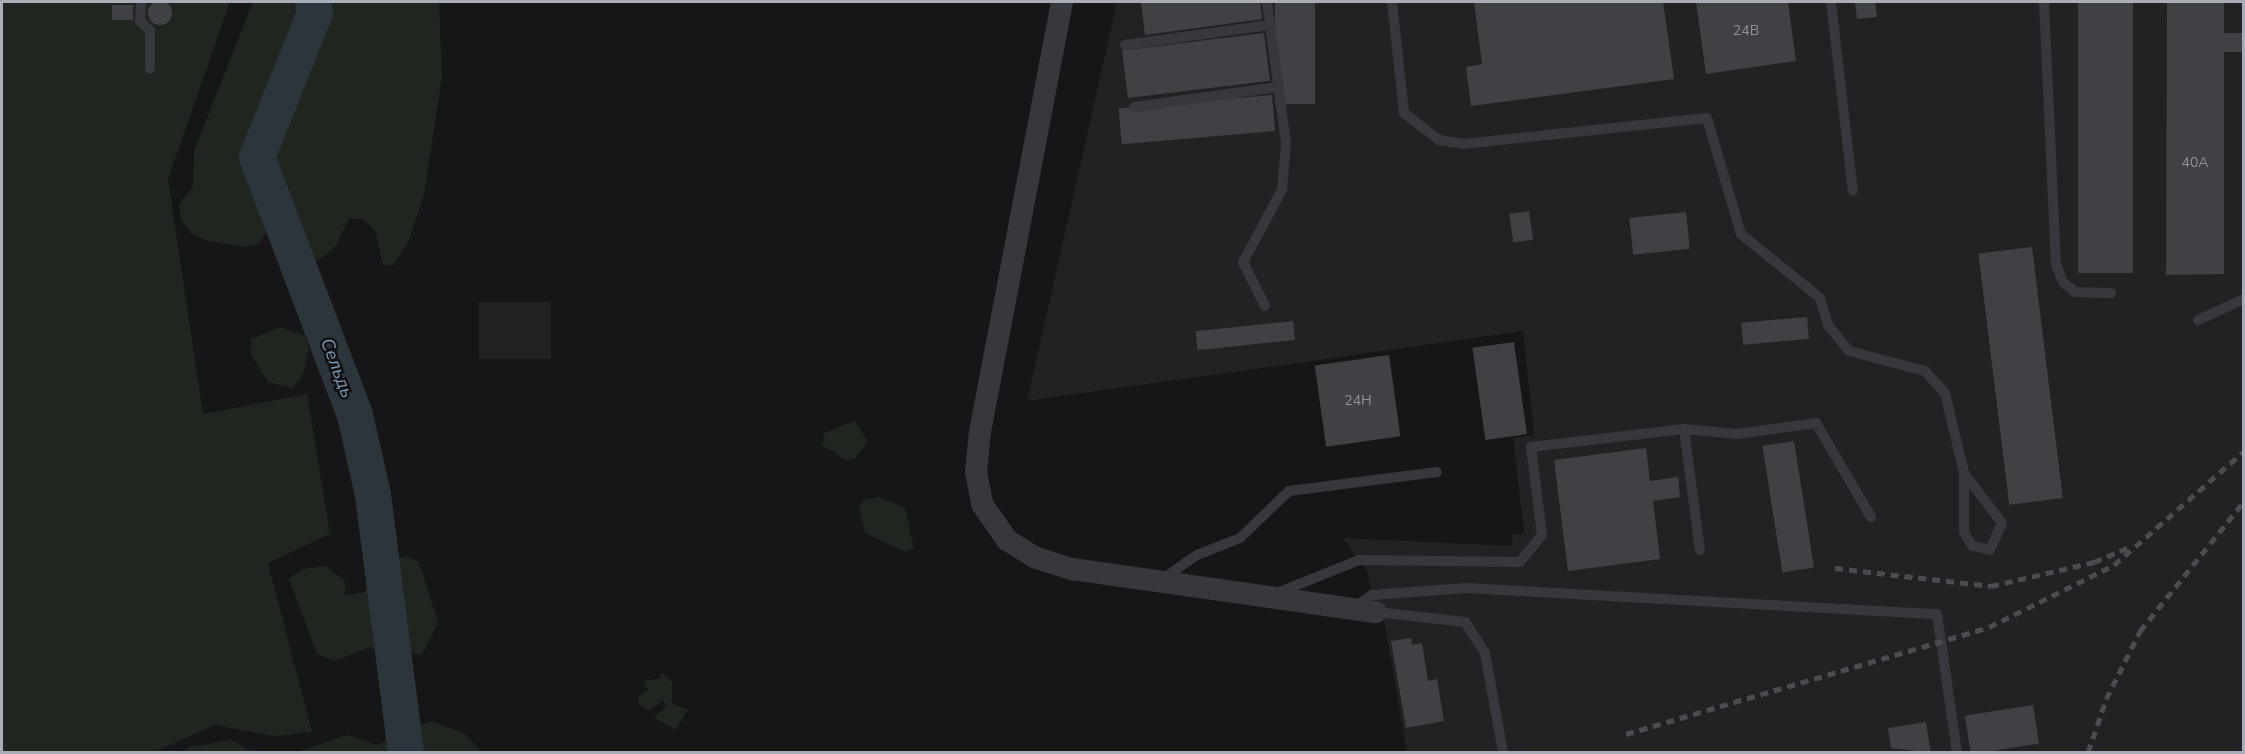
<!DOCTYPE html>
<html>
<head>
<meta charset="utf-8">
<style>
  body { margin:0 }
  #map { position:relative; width:2245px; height:754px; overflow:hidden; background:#161618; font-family:"Nunito Sans",sans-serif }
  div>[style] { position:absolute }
  .built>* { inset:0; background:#222225; transform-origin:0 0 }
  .green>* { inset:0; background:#1e261f }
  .river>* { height:36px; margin:-18px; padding:0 18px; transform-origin:18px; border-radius:18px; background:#2c353c }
  .building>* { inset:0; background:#404145; transform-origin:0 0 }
  .round { border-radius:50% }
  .lane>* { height:10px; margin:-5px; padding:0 5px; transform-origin:5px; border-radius:5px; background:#37383d }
  .street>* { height:22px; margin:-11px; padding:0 11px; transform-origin:11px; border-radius:11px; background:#37383d }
  .rail>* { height:4.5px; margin-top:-2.25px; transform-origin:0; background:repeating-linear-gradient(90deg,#4a4c52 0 8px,transparent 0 14px) }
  span { translate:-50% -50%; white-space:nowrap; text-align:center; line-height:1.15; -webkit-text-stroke:5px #111113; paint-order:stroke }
  .number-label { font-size:14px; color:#8e929b }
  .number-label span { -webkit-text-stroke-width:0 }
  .water-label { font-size:18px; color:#7f9bb3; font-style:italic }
  .frame { position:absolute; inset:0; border:3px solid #a8adb8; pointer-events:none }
</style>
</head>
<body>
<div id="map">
  <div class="built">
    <div style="clip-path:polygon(1117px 2px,2243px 2px,2243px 752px,1407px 752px,1384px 620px,1378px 619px,1367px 571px,1343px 538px,1513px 546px,1511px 535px,1524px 533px,1513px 438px,1534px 435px,1523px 331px,1027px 401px)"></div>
    <div style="left:479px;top:302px;width:72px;height:57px"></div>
  </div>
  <div class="green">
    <div style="clip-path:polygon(2px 2px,230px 2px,168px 179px,203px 414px,307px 394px,330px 534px,268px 563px,312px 732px,274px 736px,215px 725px,154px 752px,2px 752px)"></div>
    <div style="clip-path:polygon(253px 2px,439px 2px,442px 77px,424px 195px,408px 243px,393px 265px,383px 265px,375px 230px,362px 219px,349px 218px,336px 246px,319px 260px,304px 255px,277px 225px,269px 228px,259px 244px,244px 247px,208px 241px,191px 233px,181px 219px,179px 204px,193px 187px,194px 151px)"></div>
    <div style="clip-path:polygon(280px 327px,305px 336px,309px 349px,303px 374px,292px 388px,268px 382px,251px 355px,251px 339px)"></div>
    <div style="clip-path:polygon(854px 421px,868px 441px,855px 459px,846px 460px,822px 445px,824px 433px)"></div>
    <div style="clip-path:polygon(879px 497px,905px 508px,914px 548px,905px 552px,865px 533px,859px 509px,863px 500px)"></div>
    <div style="clip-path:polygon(406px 556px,419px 562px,438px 622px,422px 655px,393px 649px,381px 653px,370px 647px,334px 661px,317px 654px,289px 579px,302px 569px,326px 566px,345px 581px,345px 595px,363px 593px,392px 561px)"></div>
    <div style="clip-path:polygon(661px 672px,672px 682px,672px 704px,688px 709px,676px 730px,654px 718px,667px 706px,663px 700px,650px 711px,639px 704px,638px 697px,648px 690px,644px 681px,661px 678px)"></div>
    <div style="clip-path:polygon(430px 721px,464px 733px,481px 752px,298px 752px,347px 735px,377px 745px)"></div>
    <div style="clip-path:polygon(231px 740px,254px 752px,184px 752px,189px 747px)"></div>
  </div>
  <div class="river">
    <div style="left:313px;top:2px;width:11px;rotate:80deg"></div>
    <div style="left:315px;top:13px;width:155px;rotate:111.9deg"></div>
    <div style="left:257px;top:157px;width:276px;rotate:69.2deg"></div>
    <div style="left:355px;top:415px;width:82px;rotate:77.3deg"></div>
    <div style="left:373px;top:495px;width:259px;rotate:82.7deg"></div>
  </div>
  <div class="building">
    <div class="round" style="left:148px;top:1px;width:24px;height:24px"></div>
    <div style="clip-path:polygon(1141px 2px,1260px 2px,1262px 19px,1145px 35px)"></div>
    <div style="left:1275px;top:2px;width:40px;height:102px"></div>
    <div style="clip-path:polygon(1474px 2px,1663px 2px,1674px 79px,1471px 106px,1466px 67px,1482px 64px)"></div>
    <div style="clip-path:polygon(1696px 2px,1788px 2px,1796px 61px,1706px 74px)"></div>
    <div style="clip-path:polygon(1855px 2px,1875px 2px,1877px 17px,1857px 19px)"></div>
    <div style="left:2078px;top:2px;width:55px;height:271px"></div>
    <div style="clip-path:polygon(2167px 2px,2224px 2px,2224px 33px,2244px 33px,2244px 52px,2224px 52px,2224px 274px,2166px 275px)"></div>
    <div style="left:112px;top:5px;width:21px;height:15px"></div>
    <div style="left:1264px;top:33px;width:48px;height:143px;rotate:83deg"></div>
    <div style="left:1272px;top:95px;width:36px;height:154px;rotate:85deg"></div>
    <div style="left:1529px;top:211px;width:29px;height:20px;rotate:82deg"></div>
    <div style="left:1686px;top:212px;width:37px;height:57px;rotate:84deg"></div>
    <div style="left:2032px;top:247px;width:253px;height:54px;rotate:83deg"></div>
    <div style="left:1807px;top:317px;width:22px;height:66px;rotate:85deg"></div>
    <div style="left:1293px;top:321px;width:19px;height:98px;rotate:84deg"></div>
    <div style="left:1514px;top:342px;width:93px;height:42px;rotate:82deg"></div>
    <div style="left:1389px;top:355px;width:82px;height:75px;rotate:82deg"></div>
    <div style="left:1794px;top:441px;width:128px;height:32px;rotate:81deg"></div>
    <div style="clip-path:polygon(1646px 448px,1650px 481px,1678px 477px,1680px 497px,1653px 501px,1660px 559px,1568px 571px,1554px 460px)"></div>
    <div style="clip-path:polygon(1411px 638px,1412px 645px,1422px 643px,1428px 681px,1437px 679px,1444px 721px,1406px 728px,1391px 641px)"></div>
    <div style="left:2033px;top:705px;width:39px;height:69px;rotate:81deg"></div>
    <div style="clip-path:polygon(1926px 722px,1931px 753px,1891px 748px,1888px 728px)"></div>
  </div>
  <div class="lane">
    <div style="left:141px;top:2px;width:19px;rotate:93deg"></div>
    <div style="left:140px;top:21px;width:14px;rotate:45deg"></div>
    <div style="left:150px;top:31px;width:38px;rotate:90deg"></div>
    <div style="left:1392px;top:2px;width:112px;rotate:83.8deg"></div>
    <div style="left:1404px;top:113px;width:44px;rotate:37.6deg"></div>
    <div style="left:1439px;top:140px;width:24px;rotate:9deg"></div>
    <div style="left:1463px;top:144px;width:245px;rotate:-6.1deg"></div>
    <div style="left:1707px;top:118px;width:121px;rotate:73.7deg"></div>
    <div style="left:1741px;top:234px;width:102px;rotate:39deg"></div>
    <div style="left:1820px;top:298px;width:28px;rotate:73deg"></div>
    <div style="left:1828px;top:325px;width:33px;rotate:51deg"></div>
    <div style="left:1849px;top:351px;width:79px;rotate:14.7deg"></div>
    <div style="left:1925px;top:371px;width:30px;rotate:48deg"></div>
    <div style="left:1945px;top:393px;width:82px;rotate:76.6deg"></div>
    <div style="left:1964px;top:473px;width:63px;rotate:52.8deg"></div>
    <div style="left:2002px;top:523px;width:30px;rotate:114deg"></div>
    <div style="left:1990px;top:550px;width:18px;rotate:-167deg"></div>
    <div style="left:1972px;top:546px;width:16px;rotate:-120deg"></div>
    <div style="left:1964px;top:532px;width:59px;rotate:-90deg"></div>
    <div style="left:1831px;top:2px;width:190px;rotate:83.4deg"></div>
    <div style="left:2044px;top:2px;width:262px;rotate:87.4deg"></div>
    <div style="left:2056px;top:264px;width:19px;rotate:69deg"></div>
    <div style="left:2063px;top:282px;width:16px;rotate:40deg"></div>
    <div style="left:2075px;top:292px;width:36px;rotate:2deg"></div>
    <div style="left:1125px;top:45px;width:146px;rotate:-7.9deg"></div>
    <div style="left:1134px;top:107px;width:145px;rotate:-7.9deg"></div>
    <div style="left:1265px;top:306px;width:49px;rotate:-116.6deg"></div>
    <div style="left:1243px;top:262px;width:82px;rotate:-61.6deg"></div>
    <div style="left:1282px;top:190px;width:47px;rotate:-85.1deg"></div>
    <div style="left:1286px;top:143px;width:142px;rotate:-97.7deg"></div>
    <div style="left:2198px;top:320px;width:51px;rotate:-24.5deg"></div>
    <div style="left:1684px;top:429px;width:53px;rotate:5.4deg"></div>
    <div style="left:1737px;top:434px;width:80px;rotate:-7.9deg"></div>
    <div style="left:1816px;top:423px;width:109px;rotate:59.7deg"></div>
    <div style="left:1161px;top:580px;width:44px;rotate:-34.8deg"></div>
    <div style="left:1197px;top:555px;width:46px;rotate:-21.6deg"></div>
    <div style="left:1240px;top:538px;width:68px;rotate:-43.8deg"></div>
    <div style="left:1289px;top:491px;width:149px;rotate:-7.3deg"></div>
    <div style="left:1277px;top:593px;width:88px;rotate:-21.9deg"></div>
    <div style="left:1359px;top:560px;width:161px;rotate:0.7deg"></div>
    <div style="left:1520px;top:562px;width:35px;rotate:-51deg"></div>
    <div style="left:1542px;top:535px;width:89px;rotate:-97.1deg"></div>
    <div style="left:1531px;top:447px;width:154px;rotate:-6.7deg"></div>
    <div style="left:1684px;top:429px;width:122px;rotate:82.5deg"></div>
    <div style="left:1356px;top:606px;width:19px;rotate:-35deg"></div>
    <div style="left:1372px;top:595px;width:94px;rotate:-4.3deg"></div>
    <div style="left:1466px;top:588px;width:472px;rotate:3.2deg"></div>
    <div style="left:1937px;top:614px;width:139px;rotate:81.8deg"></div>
    <div style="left:1376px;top:612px;width:90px;rotate:6.4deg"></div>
    <div style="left:1465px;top:622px;width:37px;rotate:57deg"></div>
    <div style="left:1485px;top:653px;width:101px;rotate:79.7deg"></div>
  </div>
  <div class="street">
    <div style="left:1062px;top:2px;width:437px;rotate:100.8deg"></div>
    <div style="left:980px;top:431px;width:41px;rotate:95.6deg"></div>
    <div style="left:976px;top:472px;width:33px;rotate:79deg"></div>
    <div style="left:982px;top:504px;width:44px;rotate:55.2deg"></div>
    <div style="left:1007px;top:540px;width:32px;rotate:32deg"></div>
    <div style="left:1034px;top:557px;width:40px;rotate:18deg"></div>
    <div style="left:1072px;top:569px;width:307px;rotate:8.1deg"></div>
  </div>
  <div class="rail">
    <div style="left:1835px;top:568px;width:157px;rotate:6.6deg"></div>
    <div style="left:1991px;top:586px;width:106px;rotate:-13.1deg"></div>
    <div style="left:2094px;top:562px;width:36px;rotate:-23deg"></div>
    <div style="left:1626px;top:734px;width:378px;rotate:-16.4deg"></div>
    <div style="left:1989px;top:627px;width:140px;rotate:-26.4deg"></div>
    <div style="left:2114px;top:565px;width:173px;rotate:-41.2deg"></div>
    <div style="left:2088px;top:752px;width:56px;rotate:-71.2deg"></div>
    <div style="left:2106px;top:699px;width:76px;rotate:-63.4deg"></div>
    <div style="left:2140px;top:631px;width:166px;rotate:-51.3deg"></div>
  </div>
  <div class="number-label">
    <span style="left:1746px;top:31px">24В</span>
    <span style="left:2195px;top:163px">40А</span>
    <span style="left:1358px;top:401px">24Н</span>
  </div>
  <div class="water-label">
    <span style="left:337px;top:368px;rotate:69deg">Сельдь</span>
  </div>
  <div class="frame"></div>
</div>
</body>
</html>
